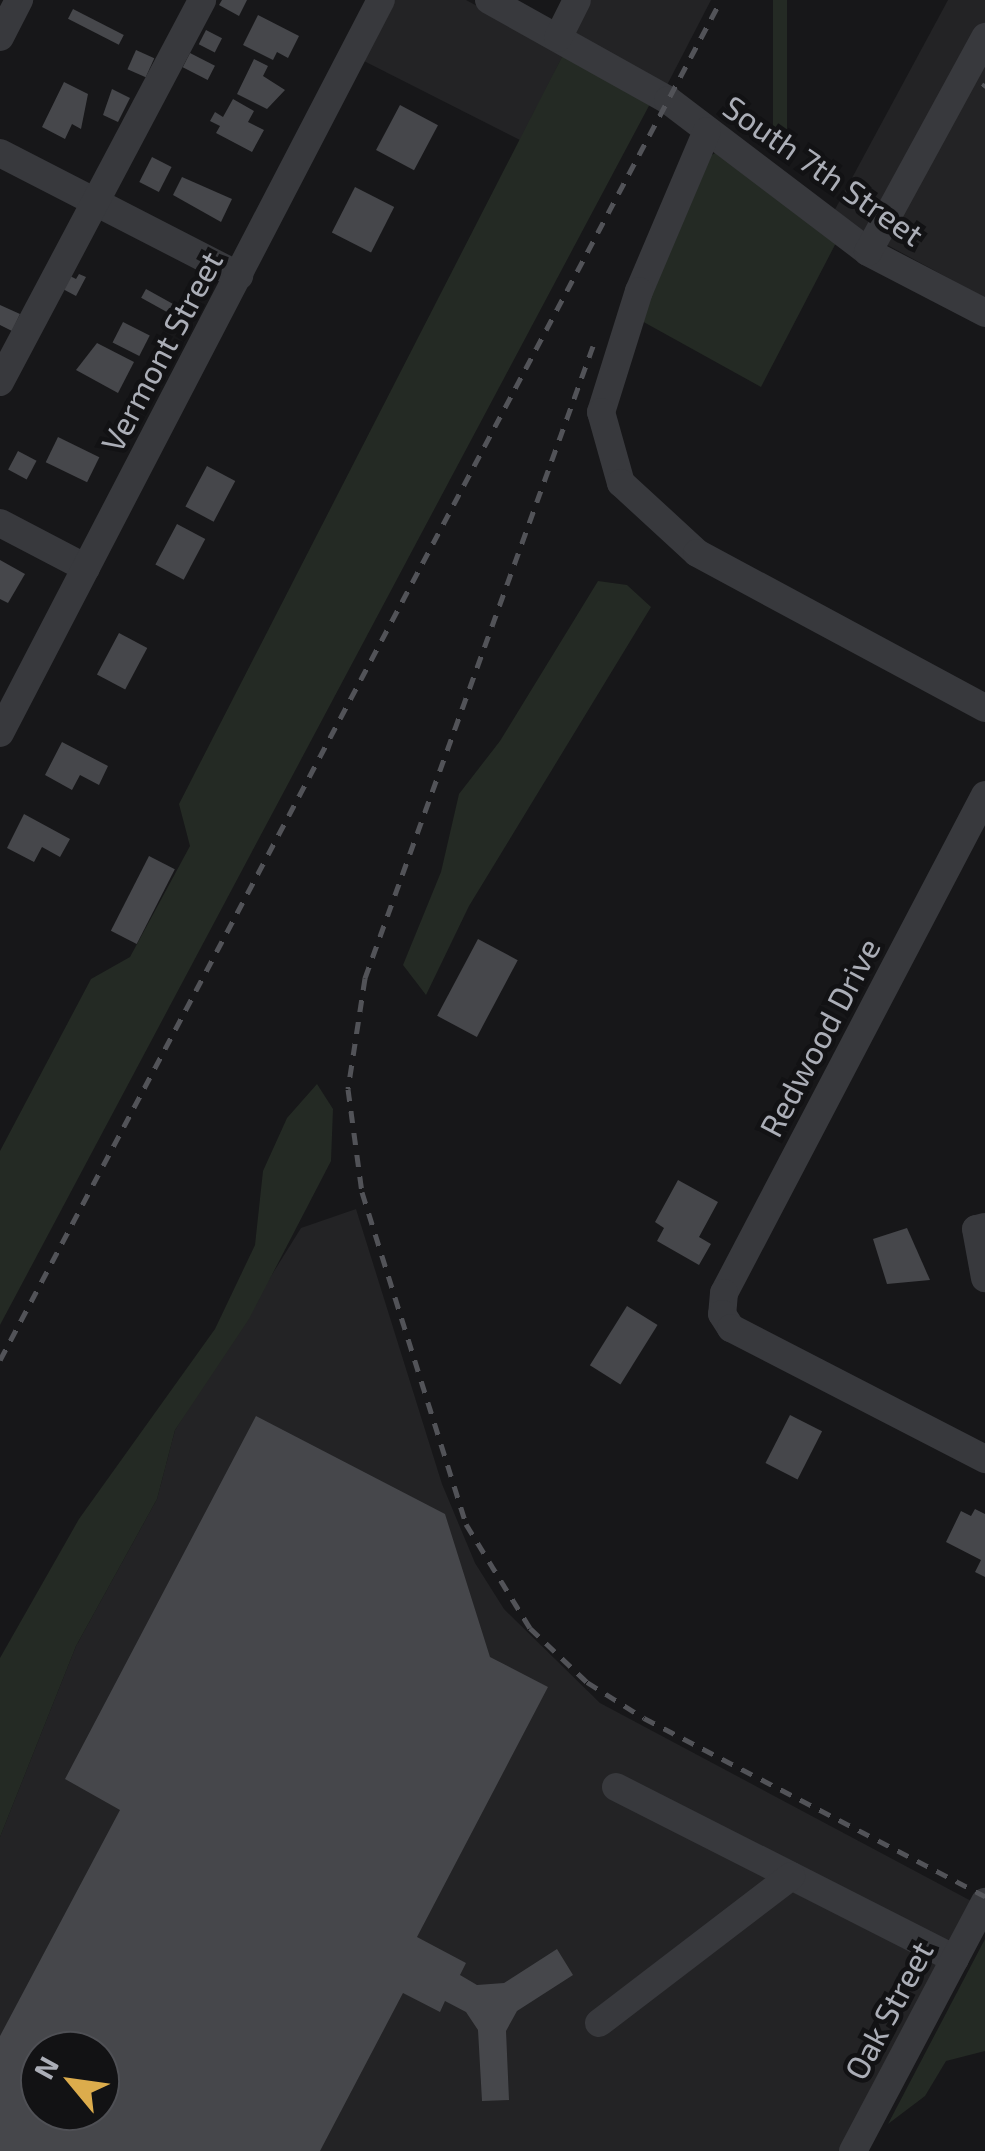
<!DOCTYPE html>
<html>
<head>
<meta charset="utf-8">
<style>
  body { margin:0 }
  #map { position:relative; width:985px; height:2151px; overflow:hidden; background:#171719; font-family:"Exo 2",sans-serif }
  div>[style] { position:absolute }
  .built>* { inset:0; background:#232325 }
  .green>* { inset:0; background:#242a24; transform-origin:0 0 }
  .building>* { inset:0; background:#46474b; transform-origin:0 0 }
  .minor>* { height:28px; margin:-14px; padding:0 14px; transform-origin:14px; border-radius:14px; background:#38393d }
  .rail>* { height:5px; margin-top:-2.5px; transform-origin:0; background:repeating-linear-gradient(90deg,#525358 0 12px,transparent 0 22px) }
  span { translate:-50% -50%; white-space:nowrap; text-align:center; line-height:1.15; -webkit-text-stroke:9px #121214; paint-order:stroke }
  .street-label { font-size:32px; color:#abaeb7 }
  .north { position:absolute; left:20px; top:2031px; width:100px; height:100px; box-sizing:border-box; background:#121214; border:2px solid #4f5055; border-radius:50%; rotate:299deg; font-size:28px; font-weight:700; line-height:40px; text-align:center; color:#abaeb7 }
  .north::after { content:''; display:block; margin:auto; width:35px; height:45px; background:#dcac4c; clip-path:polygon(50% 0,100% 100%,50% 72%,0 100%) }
</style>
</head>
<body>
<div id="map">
  <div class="built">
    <div style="clip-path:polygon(395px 0,466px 0,564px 53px,522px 141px,362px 60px)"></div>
    <div style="clip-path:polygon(577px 0,711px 0,666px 87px,571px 30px)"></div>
    <div style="clip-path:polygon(948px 0,985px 0,985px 298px,832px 215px)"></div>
    <div style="clip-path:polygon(evenodd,356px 1209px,442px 1484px,475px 1563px,504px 1609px,600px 1703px,975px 1903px,846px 2151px,0 2151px,0 1837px,76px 1646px,157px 1499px,175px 1430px,301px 1228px,356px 1209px,40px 2051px,100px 2051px,100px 2111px,40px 2111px,40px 2051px)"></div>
  </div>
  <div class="green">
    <div style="left:773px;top:0;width:14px;height:129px"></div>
    <div style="clip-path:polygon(564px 53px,651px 102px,0 1325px,0 1151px,91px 979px,130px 957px,190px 846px,179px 804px)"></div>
    <div style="clip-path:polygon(717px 152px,837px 241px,761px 387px,640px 320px,708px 157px)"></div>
    <div style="clip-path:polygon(598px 581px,627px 585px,651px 607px,469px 906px,426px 995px,403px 965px,441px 872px,459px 794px,500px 741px)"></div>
    <div style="clip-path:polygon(317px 1084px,333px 1109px,331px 1161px,249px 1319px,175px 1430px,157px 1499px,76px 1646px,0 1837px,0 1658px,79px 1519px,215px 1329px,255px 1245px,263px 1171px,287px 1118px)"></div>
    <div style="clip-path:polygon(985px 1939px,985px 2051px,946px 2061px,925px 2096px,888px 2124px)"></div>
  </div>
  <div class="building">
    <div style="clip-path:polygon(222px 0,247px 0,239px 16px,219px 5px)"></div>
    <div style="left:73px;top:9px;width:57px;height:11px;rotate:27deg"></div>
    <div style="clip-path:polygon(258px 15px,299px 36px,288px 58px,277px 52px,273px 60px,243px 45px)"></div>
    <div style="left:206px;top:30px;width:18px;height:16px;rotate:27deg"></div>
    <div style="left:136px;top:50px;width:20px;height:21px;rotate:24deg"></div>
    <div style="left:190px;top:53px;width:28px;height:16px;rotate:27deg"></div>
    <div style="clip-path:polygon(254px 59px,268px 66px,263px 76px,285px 90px,267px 109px,237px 94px)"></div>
    <div style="clip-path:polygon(64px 82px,88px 94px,81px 129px,72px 124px,65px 139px,42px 127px)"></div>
    <div style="clip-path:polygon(112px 89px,130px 98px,118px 122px,103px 115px)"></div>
    <div style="clip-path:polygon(233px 99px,254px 111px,248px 122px,264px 130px,252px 152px,216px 133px,220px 126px,210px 121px,215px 112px,223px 117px)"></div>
    <div style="left:400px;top:105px;width:43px;height:51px;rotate:28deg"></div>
    <div style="left:152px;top:157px;width:22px;height:28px;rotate:27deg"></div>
    <div style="clip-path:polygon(182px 177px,232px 199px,221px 222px,173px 195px)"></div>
    <div style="left:355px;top:187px;width:44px;height:51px;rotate:27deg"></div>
    <div style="clip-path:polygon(79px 274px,86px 277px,76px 296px,61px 288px,68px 275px,76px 279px)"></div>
    <div style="left:146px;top:289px;width:33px;height:10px;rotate:29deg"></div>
    <div style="clip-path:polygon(0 305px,20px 314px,12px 331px,0 325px)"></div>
    <div style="left:123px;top:322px;width:30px;height:23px;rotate:27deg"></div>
    <div style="clip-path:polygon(97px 343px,134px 362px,118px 393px,76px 370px)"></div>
    <div style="left:58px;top:437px;width:46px;height:28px;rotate:26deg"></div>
    <div style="left:18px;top:451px;width:21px;height:21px;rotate:28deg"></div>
    <div style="left:207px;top:466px;width:32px;height:46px;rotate:28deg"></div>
    <div style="left:177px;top:524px;width:32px;height:46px;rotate:28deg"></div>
    <div style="clip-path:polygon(0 560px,25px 574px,8px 603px,0 599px)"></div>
    <div style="left:119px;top:633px;width:32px;height:47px;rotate:28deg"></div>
    <div style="clip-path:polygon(62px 742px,108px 766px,99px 785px,80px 775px,72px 790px,45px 775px)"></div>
    <div style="clip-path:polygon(24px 814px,70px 839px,60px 857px,42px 847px,34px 862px,7px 848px)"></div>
    <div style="left:149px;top:856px;width:29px;height:84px;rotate:27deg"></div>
    <div style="left:478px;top:939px;width:45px;height:87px;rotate:28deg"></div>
    <div style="clip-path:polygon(678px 1180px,718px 1202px,699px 1237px,711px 1244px,699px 1265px,657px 1241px,664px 1228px,655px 1222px)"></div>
    <div style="clip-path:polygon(907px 1228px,930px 1280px,887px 1284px,873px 1239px)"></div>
    <div style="left:627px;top:1306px;width:36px;height:70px;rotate:32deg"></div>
    <div style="left:790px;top:1415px;width:36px;height:54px;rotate:27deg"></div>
    <div style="clip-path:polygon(evenodd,256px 1416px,445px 1514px,490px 1657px,548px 1687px,417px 1937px,466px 1963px,460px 1975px,477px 1985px,504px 1983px,557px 1949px,573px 1975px,517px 2011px,506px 2031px,509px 2100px,482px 2101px,478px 2030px,466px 2012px,445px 2001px,440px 2012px,403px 1993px,320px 2151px,0 2151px,0 2036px,120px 1810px,65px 1779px,256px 1416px,40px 2051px,100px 2051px,100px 2111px,40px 2111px,40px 2051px)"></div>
    <div style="clip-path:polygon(975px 1509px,985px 1514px,985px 1577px,975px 1572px,981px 1560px,946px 1542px,961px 1511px,971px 1516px)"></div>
  </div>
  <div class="minor">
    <div style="left:489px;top:0;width:205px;rotate:29.2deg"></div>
    <div style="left:668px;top:100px;width:251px;rotate:37.2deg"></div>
    <div style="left:868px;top:252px;width:132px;rotate:27.5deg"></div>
    <div style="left:0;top:37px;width:42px;rotate:-62.8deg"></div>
    <div style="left:558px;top:38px;width:42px;rotate:-63.4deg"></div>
    <div style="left:707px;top:131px;width:174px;rotate:113deg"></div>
    <div style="left:639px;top:291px;width:127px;rotate:107.4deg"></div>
    <div style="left:601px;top:412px;width:74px;rotate:74.3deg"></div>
    <div style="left:621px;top:483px;width:103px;rotate:42.6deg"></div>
    <div style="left:697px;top:553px;width:327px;rotate:28.3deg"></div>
    <div style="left:0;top:153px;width:269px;rotate:27.2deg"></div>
    <div style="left:868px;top:252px;width:245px;rotate:-61.4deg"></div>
    <div style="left:0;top:382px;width:432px;rotate:-62.1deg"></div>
    <div style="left:0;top:523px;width:97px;rotate:27.6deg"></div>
    <div style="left:0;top:733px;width:826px;rotate:-62.54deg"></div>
    <div style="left:985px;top:795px;width:562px;rotate:117.66deg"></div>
    <div style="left:724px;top:1293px;width:21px;rotate:95deg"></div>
    <div style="left:722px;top:1314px;width:17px;rotate:57deg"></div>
    <div style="left:731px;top:1328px;width:286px;rotate:27.3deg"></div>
    <div style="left:985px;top:1227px;width:9px;rotate:167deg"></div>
    <div style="left:976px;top:1229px;width:50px;rotate:79.6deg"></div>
    <div style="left:616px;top:1787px;width:380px;rotate:26.9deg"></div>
    <div style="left:599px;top:2023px;width:242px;rotate:-37.4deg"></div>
    <div style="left:853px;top:2151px;width:282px;rotate:-62.1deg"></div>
  </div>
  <div class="rail">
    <div style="left:983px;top:87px;width:4px;rotate:-56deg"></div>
    <div style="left:593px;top:346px;width:672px;rotate:109.84deg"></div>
    <div style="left:365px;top:978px;width:112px;rotate:98.7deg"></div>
    <div style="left:348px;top:1089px;width:104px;rotate:82.3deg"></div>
    <div style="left:362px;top:1192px;width:348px;rotate:72.6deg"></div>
    <div style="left:466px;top:1524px;width:122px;rotate:58.4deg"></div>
    <div style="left:530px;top:1628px;width:79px;rotate:43.5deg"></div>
    <div style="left:587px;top:1682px;width:67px;rotate:32.3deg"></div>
    <div style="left:644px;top:1718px;width:385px;rotate:27.6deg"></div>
    <div style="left:0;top:1360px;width:1539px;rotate:-62.07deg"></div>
  </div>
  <div class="street-label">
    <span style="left:824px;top:170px;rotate:35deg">South 7th Street</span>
    <span style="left:161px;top:351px;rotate:-62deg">Vermont Street</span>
    <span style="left:819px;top:1037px;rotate:-62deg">Redwood Drive</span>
    <span style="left:888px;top:2010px;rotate:-62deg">Oak Street</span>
  </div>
  <div class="north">N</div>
</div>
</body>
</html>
